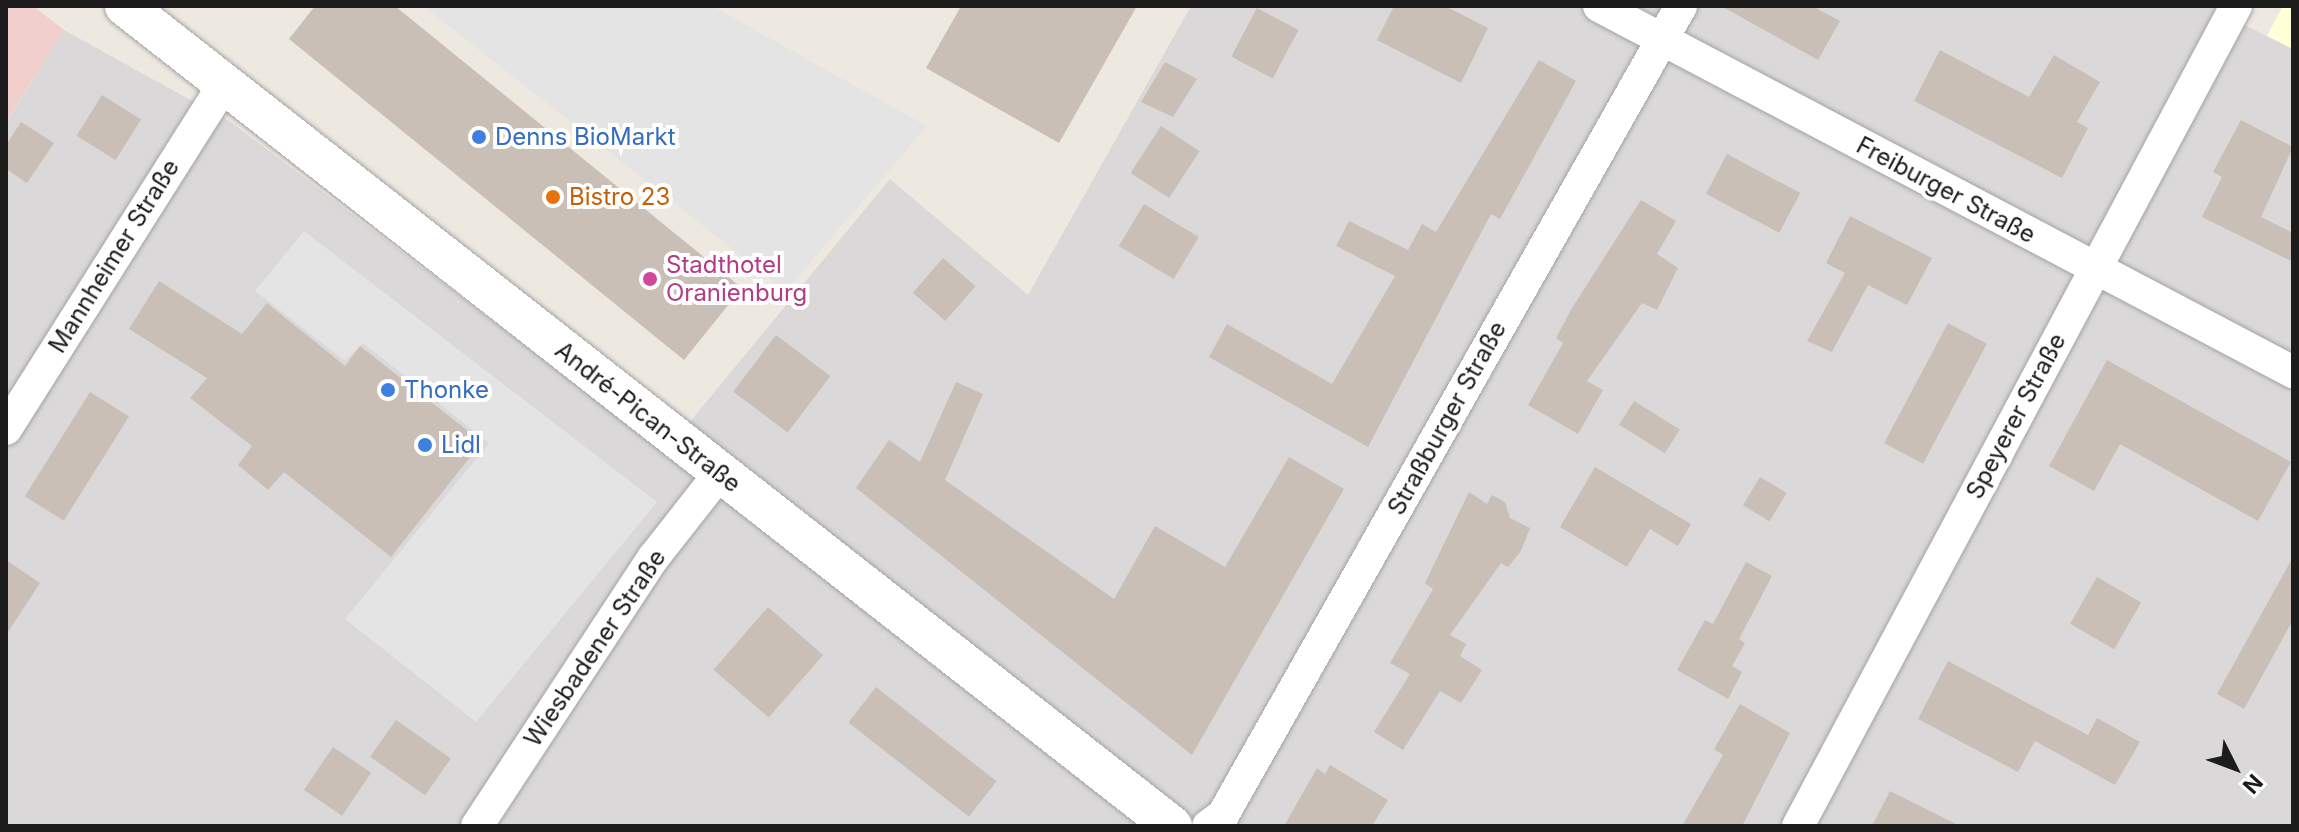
<!DOCTYPE html>
<html>
<head>
<meta charset="utf-8">
<style>
  body { margin:0 }
  #map { position:relative; width:2299px; height:832px; overflow:hidden; background:#eee9e0; font-family:Inter,sans-serif }
  div>[style] { position:absolute }
  .residential>* { inset:0; background:#dad8d8 }
  .commercial>* { inset:0; background:#f1cfcd }
  .education>* { inset:0; background:#ffffd8 }
  .parking>* { inset:0; background:#e4e4e4 }
  .building>* { inset:0; background:#cabfb6; transform-origin:0 0 }
  .roads { filter:drop-shadow(0 0 2px #a3a3a3) drop-shadow(0 0 2px #a3a3a3) }
  .minor>* { height:32px; margin:-16px; padding:0 16px; transform-origin:16px; border-radius:16px; background:#fff }
  .tertiary>* { height:40px; margin:-20px; padding:0 20px; transform-origin:20px; border-radius:20px; background:#fff }
  .dots>* { width:22px; height:22px; translate:-50% -50%; box-sizing:border-box; border:4px solid #fff; border-radius:50% }
  span { translate:-50% -50%; white-space:nowrap; text-align:center; line-height:1.15; -webkit-text-stroke:8px #fff; paint-order:stroke }
  .shop-label { font-size:24px; color:#366cbe }
  .left { translate:0 -50%; text-align:left }
  .street-label { font-size:24px; color:#1c1c1c }
  .food-label { font-size:24px; color:#c56008 }
  .hotel-label { font-size:24px; color:#b23c85 }
  .frame { position:absolute; inset:0; border:8px solid #1c1c1c; pointer-events:none }
  .north { position:absolute; left:2195px; top:728px; width:80px; height:80px; -webkit-text-stroke:6px #fff; paint-order:stroke; rotate:132deg; font-size:22px; font-weight:700; line-height:32px; text-align:center; color:#1c1c1c }
  .north::after { content:''; display:block; margin:auto; width:28px; height:36px; background:#1c1c1c; clip-path:polygon(50% 0,100% 100%,50% 72%,0 100%) }
</style>
</head>
<body>
<div id="map">
  <div class="residential">
    <div style="clip-path:polygon(1191px 6px,2253px 6px,2243px 24px,2293px 49px,2293px 826px,6px 826px,6px 123px,64px 30px,232px 123px,665px 452px,890px 179px,1028px 295px)"></div>
  </div>
  <div class="commercial">
    <div style="clip-path:polygon(6px 6px,33px 6px,64px 30px,6px 122px)"></div>
  </div>
  <div class="education">
    <div style="clip-path:polygon(2283px 6px,2293px 6px,2293px 49px,2267px 36px)"></div>
  </div>
  <div class="parking">
    <div style="clip-path:polygon(423px 6px,712px 6px,927px 126px,786px 291px)"></div>
    <div style="clip-path:polygon(304px 231px,657px 502px,476px 722px,345px 619px,489px 443px,363px 343px,345px 361px,255px 291px)"></div>
  </div>
  <div class="building">
    <div style="clip-path:polygon(315px 6px,395px 6px,742px 288px,684px 360px,289px 39px)"></div>
    <div style="clip-path:polygon(961px 6px,1137px 6px,1059px 143px,926px 68px)"></div>
    <div style="clip-path:polygon(1394px 6px,1445px 6px,1488px 28px,1461px 83px,1377px 40px)"></div>
    <div style="clip-path:polygon(1721px 6px,1812px 6px,1840px 21px,1818px 60px)"></div>
    <div style="left:1257px;top:8px;width:47px;height:55px;rotate:28deg"></div>
    <div style="clip-path:polygon(1940px 50px,2029px 97px,2054px 55px,2100px 82px,2077px 122px,2088px 128px,2062px 178px,1914px 101px)"></div>
    <div style="clip-path:polygon(1539px 60px,1576px 81px,1500px 219px,1491px 214px,1368px 447px,1209px 357px,1227px 324px,1332px 384px,1395px 276px,1336px 246px,1349px 221px,1408px 250px,1422px 224px,1436px 232px)"></div>
    <div style="clip-path:polygon(1165px 62px,1197px 79px,1173px 117px,1141px 102px)"></div>
    <div style="left:102px;top:95px;width:46px;height:48px;rotate:32deg"></div>
    <div style="clip-path:polygon(2241px 120px,2293px 147px,2261px 217px,2293px 233px,2293px 262px,2202px 217px,2222px 177px,2213px 172px)"></div>
    <div style="clip-path:polygon(21px 122px,54px 143px,27px 183px,6px 169px,6px 145px)"></div>
    <div style="left:1161px;top:126px;width:46px;height:56px;rotate:33deg"></div>
    <div style="left:1727px;top:154px;width:83px;height:45px;rotate:28deg"></div>
    <div style="clip-path:polygon(1641px 200px,1676px 221px,1657px 254px,1678px 268px,1657px 310px,1642px 303px,1587px 381px,1603px 390px,1578px 434px,1528px 405px,1563px 343px,1556px 338px,1572px 308px)"></div>
    <div style="left:1144px;top:204px;width:64px;height:49px;rotate:31deg"></div>
    <div style="clip-path:polygon(1850px 216px,1932px 258px,1907px 305px,1868px 285px,1832px 352px,1807px 341px,1845px 273px,1826px 263px)"></div>
    <div style="left:943px;top:258px;width:43px;height:46px;rotate:41deg"></div>
    <div style="clip-path:polygon(159px 281px,242px 334px,267px 303px,345px 366px,360px 346px,482px 442px,391px 557px,284px 472px,268px 490px,238px 465px,252px 446px,190px 398px,207px 378px,129px 329px)"></div>
    <div style="left:1948px;top:323px;width:44px;height:136px;rotate:28deg"></div>
    <div style="left:776px;top:335px;width:68px;height:71px;rotate:37deg"></div>
    <div style="clip-path:polygon(2107px 360px,2291px 462px,2258px 521px,2120px 444px,2094px 491px,2049px 466px)"></div>
    <div style="clip-path:polygon(956px 382px,983px 394px,945px 480px,1114px 599px,1155px 526px,1225px 567px,1289px 457px,1344px 489px,1192px 755px,856px 488px,889px 440px,920px 462px)"></div>
    <div style="left:90px;top:392px;width:46px;height:123px;rotate:32deg"></div>
    <div style="left:1634px;top:401px;width:54px;height:28px;rotate:32deg"></div>
    <div style="clip-path:polygon(1595px 467px,1691px 524px,1678px 546px,1650px 529px,1627px 567px,1560px 527px)"></div>
    <div style="left:1760px;top:477px;width:31px;height:33px;rotate:31deg"></div>
    <div style="clip-path:polygon(1469px 492px,1487px 504px,1492px 495px,1505px 502px,1510px 518px,1530px 528px,1521px 551px,1508px 567px,1501px 563px,1450px 635px,1466px 644px,1460px 656px,1482px 670px,1461px 703px,1440px 691px,1403px 750px,1374px 732px,1410px 674px,1390px 663px,1433px 589px,1425px 583px)"></div>
    <div style="clip-path:polygon(2293px 557px,2293px 620px,2244px 709px,2217px 694px)"></div>
    <div style="clip-path:polygon(6px 560px,40px 583px,6px 635px)"></div>
    <div style="clip-path:polygon(1746px 562px,1772px 576px,1739px 639px,1745px 643px,1732px 666px,1742px 672px,1728px 699px,1677px 670px,1705px 620px,1713px 624px)"></div>
    <div style="left:2097px;top:577px;width:51px;height:54px;rotate:30deg"></div>
    <div style="left:768px;top:607px;width:73px;height:83px;rotate:41deg"></div>
    <div style="clip-path:polygon(1948px 661px,2088px 735px,2097px 718px,2140px 742px,2115px 785px,2035px 741px,2018px 772px,1918px 719px)"></div>
    <div style="left:876px;top:687px;width:153px;height:45px;rotate:38deg"></div>
    <div style="clip-path:polygon(1740px 704px,1790px 733px,1742px 826px,1682px 826px,1723px 755px,1714px 749px)"></div>
    <div style="left:396px;top:720px;width:67px;height:45px;rotate:35deg"></div>
    <div style="left:333px;top:747px;width:46px;height:52px;rotate:34deg"></div>
    <div style="clip-path:polygon(1330px 765px,1388px 800px,1372px 826px,1284px 826px,1317px 768px,1325px 774px)"></div>
    <div style="clip-path:polygon(1890px 791px,1960px 826px,1872px 826px)"></div>
  </div>
  <div class="roads">
    <div class="minor">
      <div style="left:1599px;top:6px;width:785px;rotate:27.81deg"></div>
      <div style="left:6px;top:429px;width:408px;rotate:-57.7deg"></div>
      <div style="left:477px;top:826px;width:322px;rotate:-56.7deg"></div>
      <div style="left:654px;top:557px;width:105px;rotate:-51.9deg"></div>
      <div style="left:1208px;top:826px;width:19px;rotate:-36deg"></div>
      <div style="left:1223px;top:815px;width:930px;rotate:-60.48deg"></div>
      <div style="left:1798px;top:826px;width:930px;rotate:-61.89deg"></div>
    </div>
    <div class="tertiary">
      <div style="left:125px;top:6px;width:1330px;rotate:38.07deg"></div>
    </div>
  </div>
  <div class="dots">
    <div style="left:479px;top:137px;background:#3f7fe0"></div>
    <div style="left:553px;top:197px;background:#e8710a"></div>
    <div style="left:650px;top:279px;background:#d1479c"></div>
    <div style="left:388px;top:390px;background:#3f7fe0"></div>
    <div style="left:425px;top:445px;background:#3f7fe0"></div>
  </div>
  <div class="shop-label">
    <span class="left" style="left:495px;top:137px">Denns BioMarkt</span>
    <span class="left" style="left:404px;top:390px">Thonke</span>
    <span class="left" style="left:441px;top:445px">Lidl</span>
  </div>
  <div class="street-label">
    <span style="left:1946px;top:190px;rotate:28deg">Freiburger Straße</span>
    <span style="left:114px;top:256px;rotate:-58deg">Mannheimer Straße</span>
    <span style="left:2016px;top:416px;rotate:-62deg">Speyerer Straße</span>
    <span style="left:648px;top:417px;rotate:38deg">André-Pican-Straße</span>
    <span style="left:1447px;top:418px;rotate:-61deg">Straßburger Straße</span>
    <span style="left:595px;top:648px;rotate:-56deg">Wiesbadener Straße</span>
  </div>
  <div class="food-label">
    <span class="left" style="left:569px;top:197px">Bistro 23</span>
  </div>
  <div class="hotel-label">
    <span class="left" style="left:666px;top:279px">Stadthotel<br>Oranienburg</span>
  </div>
  <div class="frame"></div>
  <div class="north">N</div>
</div>
</body>
</html>
